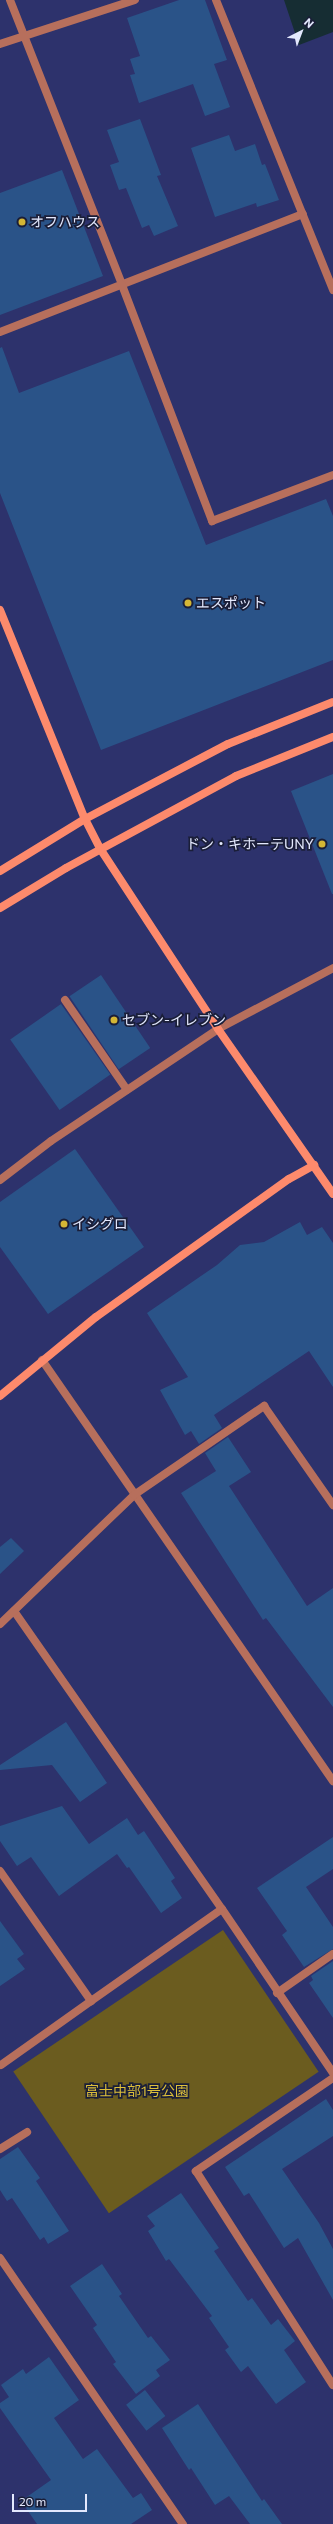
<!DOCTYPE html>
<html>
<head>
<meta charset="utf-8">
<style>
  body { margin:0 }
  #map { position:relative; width:333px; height:2524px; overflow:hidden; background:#2d326c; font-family:Commissioner,"Noto Sans JP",sans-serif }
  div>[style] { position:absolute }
  .green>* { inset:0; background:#6b5c1f; transform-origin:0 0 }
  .water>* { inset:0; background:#162d33 }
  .building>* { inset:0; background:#2a5388; transform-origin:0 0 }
  .lane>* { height:8px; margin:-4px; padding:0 4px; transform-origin:4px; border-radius:4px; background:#b76f5c }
  .street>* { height:8px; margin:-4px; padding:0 4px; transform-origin:4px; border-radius:4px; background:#b76f5c }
  .secondary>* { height:8px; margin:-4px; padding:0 4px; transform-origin:4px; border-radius:4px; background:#fd8a6c }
  .dots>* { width:11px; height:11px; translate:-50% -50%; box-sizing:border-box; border:2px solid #1a1e38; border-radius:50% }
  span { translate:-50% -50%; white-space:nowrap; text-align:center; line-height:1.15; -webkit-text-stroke:3.5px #1a1e38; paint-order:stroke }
  .poi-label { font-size:14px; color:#e3e8fd }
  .left { translate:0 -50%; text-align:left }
  .right { translate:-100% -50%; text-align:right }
  .park-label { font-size:14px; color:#ddbf3a }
  .north { position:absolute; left:281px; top:12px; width:40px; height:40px; -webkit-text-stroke:3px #1a1e38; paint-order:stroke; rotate:42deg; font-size:11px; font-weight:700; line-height:16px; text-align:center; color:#e3e8fd }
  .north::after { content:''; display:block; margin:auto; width:14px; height:18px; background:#e3e8fd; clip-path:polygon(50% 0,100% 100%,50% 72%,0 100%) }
  .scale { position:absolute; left:12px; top:2494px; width:75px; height:18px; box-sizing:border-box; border:2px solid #e3e8fd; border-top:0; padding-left:5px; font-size:12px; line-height:14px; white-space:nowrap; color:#e3e8fd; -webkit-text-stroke:3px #1a1e38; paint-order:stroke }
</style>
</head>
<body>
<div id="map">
  <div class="green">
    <div style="left:223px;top:1930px;width:171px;height:253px;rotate:56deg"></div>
  </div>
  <div class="water">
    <div style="clip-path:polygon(284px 0,333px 0,333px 32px,299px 45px)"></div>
  </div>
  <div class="building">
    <div style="clip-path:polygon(179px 0,205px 0,227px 60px,214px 64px,230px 107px,205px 116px,193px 84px,139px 103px,130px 75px,135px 74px,130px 59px,140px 56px,127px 18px)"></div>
    <div style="clip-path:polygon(140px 119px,161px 175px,157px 176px,178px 226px,154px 236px,149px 225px,142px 228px,126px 188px,119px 190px,110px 165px,119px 162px,107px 130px)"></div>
    <div style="clip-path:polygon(229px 135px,235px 151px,255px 144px,262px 165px,265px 164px,279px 200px,257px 207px,256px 203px,215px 217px,191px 148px)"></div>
    <div style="clip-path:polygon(62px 170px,103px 276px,0 315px,0 193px)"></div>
    <div style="clip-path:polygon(2px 347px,19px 393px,129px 351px,206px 545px,326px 499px,333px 516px,333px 660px,101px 750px,0 493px,0 348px)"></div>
    <div style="clip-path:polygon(333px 774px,333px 894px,332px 894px,291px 791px)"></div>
    <div style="left:101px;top:975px;width:88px;height:38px;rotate:56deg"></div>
    <div style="left:61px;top:1004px;width:86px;height:62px;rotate:55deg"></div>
    <div style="clip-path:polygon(75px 1149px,144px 1247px,48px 1314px,0 1247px,0 1202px)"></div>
    <div style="clip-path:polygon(300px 1222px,307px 1235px,322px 1227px,333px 1243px,333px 1387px,309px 1351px,214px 1415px,222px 1428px,199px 1444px,191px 1431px,185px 1435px,160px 1390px,188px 1377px,147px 1313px,217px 1265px,240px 1245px,264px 1242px)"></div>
    <div style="clip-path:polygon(228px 1437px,251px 1472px,229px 1486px,307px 1606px,333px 1588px,333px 1707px,266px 1618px,263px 1620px,181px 1493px,216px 1471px,205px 1453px)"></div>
    <div style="clip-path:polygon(11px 1538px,24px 1551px,0 1574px,0 1547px)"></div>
    <div style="clip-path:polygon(66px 1722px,107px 1783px,80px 1802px,52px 1765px,0 1770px,0 1765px)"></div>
    <div style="clip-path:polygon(62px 1806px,89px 1844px,127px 1818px,138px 1835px,144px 1831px,175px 1878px,171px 1881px,182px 1898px,161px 1913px,129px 1867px,127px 1868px,117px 1854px,59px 1896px,31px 1857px,17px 1866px,0 1841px,0 1826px)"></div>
    <div style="clip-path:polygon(333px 1837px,333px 1869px,306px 1887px,333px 1927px,333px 1949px,304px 1967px,282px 1935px,287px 1931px,257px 1888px)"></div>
    <div style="clip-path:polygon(0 1921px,24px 1954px,17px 1959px,25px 1969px,0 1986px)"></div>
    <div style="clip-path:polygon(333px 1961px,333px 2018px,309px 1983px,313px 1980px,311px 1976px)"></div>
    <div style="clip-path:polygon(326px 2099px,333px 2110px,333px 2136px,282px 2169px,319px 2223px,333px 2249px,333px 2300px,298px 2238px,284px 2248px,249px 2193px,244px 2196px,225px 2167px)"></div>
    <div style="clip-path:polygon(18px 2147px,40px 2178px,36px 2181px,69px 2231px,48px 2244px,44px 2237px,40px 2240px,12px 2198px,7px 2201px,0 2190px,0 2159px)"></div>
    <div style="clip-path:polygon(181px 2193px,219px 2248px,214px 2251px,248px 2301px,252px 2298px,271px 2325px,278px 2319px,295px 2341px,284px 2350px,306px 2382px,276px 2404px,248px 2366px,241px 2372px,225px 2350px,229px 2347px,209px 2318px,212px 2316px,169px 2259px,166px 2261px,148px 2231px,155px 2226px,147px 2216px)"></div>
    <div style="clip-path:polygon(102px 2264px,122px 2294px,119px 2296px,148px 2338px,151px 2336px,170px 2360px,156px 2370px,160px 2376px,136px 2394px,113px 2364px,116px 2362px,93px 2328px,97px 2325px,70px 2286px)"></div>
    <div style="clip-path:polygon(49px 2357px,79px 2400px,54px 2418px,83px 2459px,97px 2449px,133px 2498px,141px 2493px,152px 2510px,131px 2524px,37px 2524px,21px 2501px,51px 2480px,0 2408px,0 2403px,9px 2397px,1px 2385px,23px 2369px,26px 2374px)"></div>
    <div style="left:145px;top:2390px;width:33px;height:24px;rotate:52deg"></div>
    <div style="clip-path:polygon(198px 2404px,262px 2501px,264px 2499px,282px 2524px,250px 2524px,229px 2496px,215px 2505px,191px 2468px,189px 2470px,162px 2428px)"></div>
  </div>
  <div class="lane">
    <div style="left:0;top:332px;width:325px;rotate:-21.3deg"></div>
    <div style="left:65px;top:1000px;width:109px;rotate:55.4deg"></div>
    <div style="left:277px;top:1993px;width:68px;rotate:-34.9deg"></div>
    <div style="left:1px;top:2065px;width:110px;rotate:-35.4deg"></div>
    <div style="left:0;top:2149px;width:32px;rotate:-32deg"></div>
  </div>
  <div class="street">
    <div style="left:10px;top:0;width:306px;rotate:68.5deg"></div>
    <div style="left:122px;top:285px;width:253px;rotate:69.1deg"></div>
    <div style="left:212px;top:521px;width:129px;rotate:-20.8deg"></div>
    <div style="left:216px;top:0;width:313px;rotate:68deg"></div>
    <div style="left:0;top:44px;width:142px;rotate:-18.1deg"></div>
    <div style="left:0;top:1180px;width:64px;rotate:-37.4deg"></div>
    <div style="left:51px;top:1141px;width:201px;rotate:-33.8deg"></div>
    <div style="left:218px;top:1029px;width:130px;rotate:-27.9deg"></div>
    <div style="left:42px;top:1360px;width:512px;rotate:55.35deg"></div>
    <div style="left:14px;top:1611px;width:363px;rotate:55.1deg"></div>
    <div style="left:222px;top:1909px;width:198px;rotate:55.9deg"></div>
    <div style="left:0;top:1624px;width:186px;rotate:-43.9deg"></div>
    <div style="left:134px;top:1495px;width:158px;rotate:-34.4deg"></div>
    <div style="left:264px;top:1406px;width:121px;rotate:55.1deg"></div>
    <div style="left:0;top:1871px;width:159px;rotate:55deg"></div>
    <div style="left:91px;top:2001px;width:160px;rotate:-35.1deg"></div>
    <div style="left:333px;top:2078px;width:166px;rotate:145.8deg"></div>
    <div style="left:196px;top:2171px;width:254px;rotate:57.4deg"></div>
    <div style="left:0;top:2258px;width:323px;rotate:55.5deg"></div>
  </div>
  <div class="secondary">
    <div style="left:0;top:610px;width:226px;rotate:67.9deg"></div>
    <div style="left:85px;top:819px;width:35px;rotate:63deg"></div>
    <div style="left:101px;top:850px;width:214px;rotate:56.8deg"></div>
    <div style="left:218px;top:1029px;width:201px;rotate:55.1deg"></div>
    <div style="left:0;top:871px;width:100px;rotate:-31.5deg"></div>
    <div style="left:85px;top:819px;width:161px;rotate:-27.7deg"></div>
    <div style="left:228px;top:744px;width:113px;rotate:-21.8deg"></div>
    <div style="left:0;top:908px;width:77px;rotate:-31.2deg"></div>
    <div style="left:66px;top:868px;width:193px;rotate:-28.4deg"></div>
    <div style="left:236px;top:776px;width:105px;rotate:-21.9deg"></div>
    <div style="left:0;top:1396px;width:124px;rotate:-39.5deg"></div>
    <div style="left:96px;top:1317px;width:237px;rotate:-35.6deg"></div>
    <div style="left:289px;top:1179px;width:29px;rotate:-29deg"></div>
  </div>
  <div class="dots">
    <div style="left:22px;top:222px;background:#d4b635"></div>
    <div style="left:188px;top:603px;background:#d4b635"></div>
    <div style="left:322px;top:844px;background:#d4b635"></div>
    <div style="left:114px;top:1020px;background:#d4b635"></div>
    <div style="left:64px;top:1224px;background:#d4b635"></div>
  </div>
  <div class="poi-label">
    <span class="left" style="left:30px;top:222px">オフハウス</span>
    <span class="left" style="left:196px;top:603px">エスポット</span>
    <span class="right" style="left:314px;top:844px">ドン・キホーテUNY</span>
    <span class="left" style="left:122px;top:1020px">セブン-イレブン</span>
    <span class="left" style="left:72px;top:1224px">イシグロ</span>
  </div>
  <div class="park-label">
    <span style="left:137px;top:2091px">富士中部1号公園</span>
  </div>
  <div class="north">N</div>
  <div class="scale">20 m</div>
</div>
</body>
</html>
